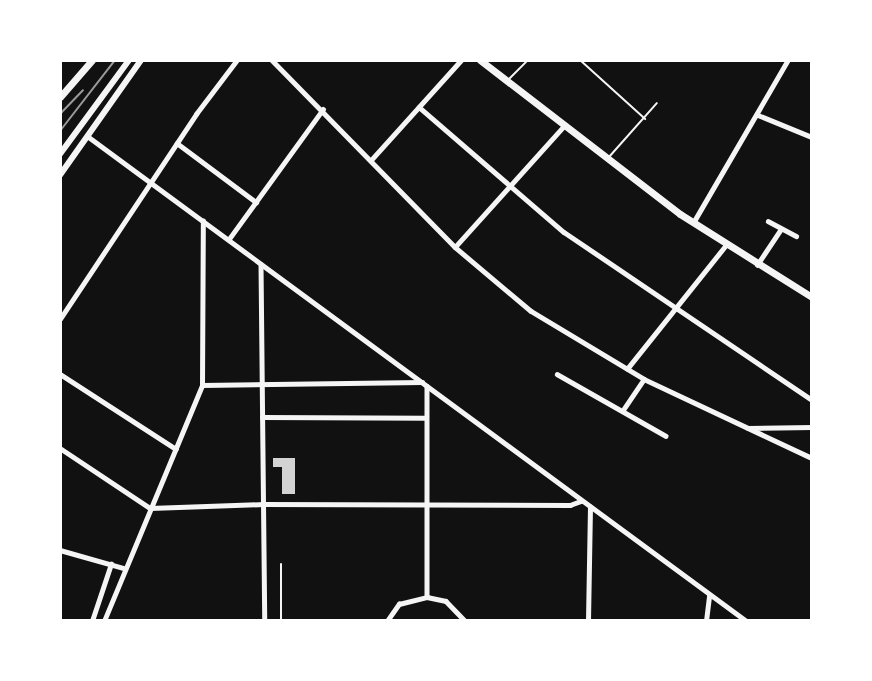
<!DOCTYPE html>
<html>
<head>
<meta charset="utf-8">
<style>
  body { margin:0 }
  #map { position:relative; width:872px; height:681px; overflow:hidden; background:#111; font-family:"Open Sans",sans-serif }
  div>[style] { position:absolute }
  .building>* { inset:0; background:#d3d3d3 }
  .service>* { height:2px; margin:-1px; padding:0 1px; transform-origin:1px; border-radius:1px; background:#f5f5f5 }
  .minor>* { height:4.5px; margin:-2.25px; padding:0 2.25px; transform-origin:2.25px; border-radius:2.25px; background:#f5f5f5 }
  .tertiary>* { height:5px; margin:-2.5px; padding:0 2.5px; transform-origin:2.5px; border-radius:2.5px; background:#f5f5f5 }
  .secondary>* { height:6px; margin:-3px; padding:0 3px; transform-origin:3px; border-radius:3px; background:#f5f5f5 }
  .primary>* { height:7px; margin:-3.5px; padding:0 3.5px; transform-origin:3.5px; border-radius:3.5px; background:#f5f5f5 }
  .rail>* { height:2px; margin:-1px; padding:0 1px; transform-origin:1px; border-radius:1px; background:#9a9a9a }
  span { translate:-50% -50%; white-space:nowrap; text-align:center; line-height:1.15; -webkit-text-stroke:5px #fff; paint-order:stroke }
  .frame { position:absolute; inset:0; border:62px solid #fff; pointer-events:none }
</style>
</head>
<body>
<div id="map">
  <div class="building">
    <div style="clip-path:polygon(273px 458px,295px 458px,295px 494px,282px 494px,282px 467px,273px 467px)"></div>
  </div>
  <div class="service">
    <div style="left:580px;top:60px;width:88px;rotate:42.2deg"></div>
    <div style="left:509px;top:79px;width:27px;rotate:-45deg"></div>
    <div style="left:609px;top:157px;width:72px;rotate:-48.4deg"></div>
    <div style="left:281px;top:621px;width:57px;rotate:-90deg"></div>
  </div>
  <div class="minor">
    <div style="left:272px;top:60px;width:262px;rotate:45.6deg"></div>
    <div style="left:455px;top:247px;width:99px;rotate:40.1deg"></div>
    <div style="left:531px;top:311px;width:132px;rotate:31deg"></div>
    <div style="left:644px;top:379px;width:186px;rotate:25.2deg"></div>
    <div style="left:664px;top:60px;width:14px"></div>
    <div style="left:419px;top:107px;width:191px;rotate:40.8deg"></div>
    <div style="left:564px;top:232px;width:300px;rotate:34.1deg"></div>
    <div style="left:758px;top:115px;width:58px;rotate:22.2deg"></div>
    <div style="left:177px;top:143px;width:99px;rotate:36.8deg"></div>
    <div style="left:372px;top:159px;width:133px;rotate:-48deg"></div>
    <div style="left:768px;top:221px;width:32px;rotate:28deg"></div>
    <div style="left:693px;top:223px;width:189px;rotate:-59.8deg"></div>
    <div style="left:229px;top:239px;width:160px;rotate:-54.1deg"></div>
    <div style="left:455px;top:247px;width:164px;rotate:-48deg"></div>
    <div style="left:261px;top:264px;width:357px;rotate:89.4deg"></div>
    <div style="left:757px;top:265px;width:43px;rotate:-56.3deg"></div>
    <div style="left:60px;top:319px;width:246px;rotate:-56.4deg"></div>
    <div style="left:196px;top:114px;width:68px;rotate:-52.8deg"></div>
    <div style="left:627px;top:369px;width:159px;rotate:-51.4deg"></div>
    <div style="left:60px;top:374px;width:138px;rotate:32.9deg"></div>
    <div style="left:557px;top:374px;width:125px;rotate:29.6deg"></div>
    <div style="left:202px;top:385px;width:220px;rotate:-0.8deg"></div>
    <div style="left:427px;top:386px;width:211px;rotate:90deg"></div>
    <div style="left:623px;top:410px;width:37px;rotate:-56deg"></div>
    <div style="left:262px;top:417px;width:164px;rotate:0.3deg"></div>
    <div style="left:748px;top:428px;width:64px;rotate:-0.9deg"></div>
    <div style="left:60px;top:448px;width:108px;rotate:33.7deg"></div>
    <div style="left:150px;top:508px;width:113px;rotate:-2deg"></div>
    <div style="left:263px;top:504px;width:307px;rotate:0.2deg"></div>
    <div style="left:570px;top:505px;width:12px;rotate:-20deg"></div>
    <div style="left:60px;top:550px;width:66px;rotate:15.9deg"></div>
    <div style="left:92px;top:621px;width:60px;rotate:-71.6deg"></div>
    <div style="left:104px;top:621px;width:256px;rotate:-67.4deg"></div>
    <div style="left:202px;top:385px;width:164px;rotate:-89.7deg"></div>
    <div style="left:387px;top:621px;width:21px;rotate:-55deg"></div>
    <div style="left:399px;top:604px;width:29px;rotate:-14deg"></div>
    <div style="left:427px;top:597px;width:19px;rotate:12deg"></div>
    <div style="left:446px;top:601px;width:28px;rotate:46deg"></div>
    <div style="left:588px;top:621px;width:114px;rotate:-89deg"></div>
    <div style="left:706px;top:621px;width:26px;rotate:-83deg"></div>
  </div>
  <div class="tertiary">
    <div style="left:87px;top:136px;width:818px;rotate:36.35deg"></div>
  </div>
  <div class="secondary">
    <div style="left:60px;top:154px;width:117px;rotate:-53.7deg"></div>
    <div style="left:60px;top:175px;width:141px;rotate:-54.8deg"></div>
  </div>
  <div class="primary">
    <div style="left:480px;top:60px;width:252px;rotate:37.6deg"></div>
    <div style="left:680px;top:214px;width:156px;rotate:32.2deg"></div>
    <div style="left:60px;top:97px;width:49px;rotate:-49.1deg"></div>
  </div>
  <div class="rail">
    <div style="left:60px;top:114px;width:33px;rotate:-46deg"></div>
    <div style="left:60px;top:131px;width:90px;rotate:-52.2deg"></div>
  </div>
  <div class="frame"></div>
</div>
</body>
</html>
